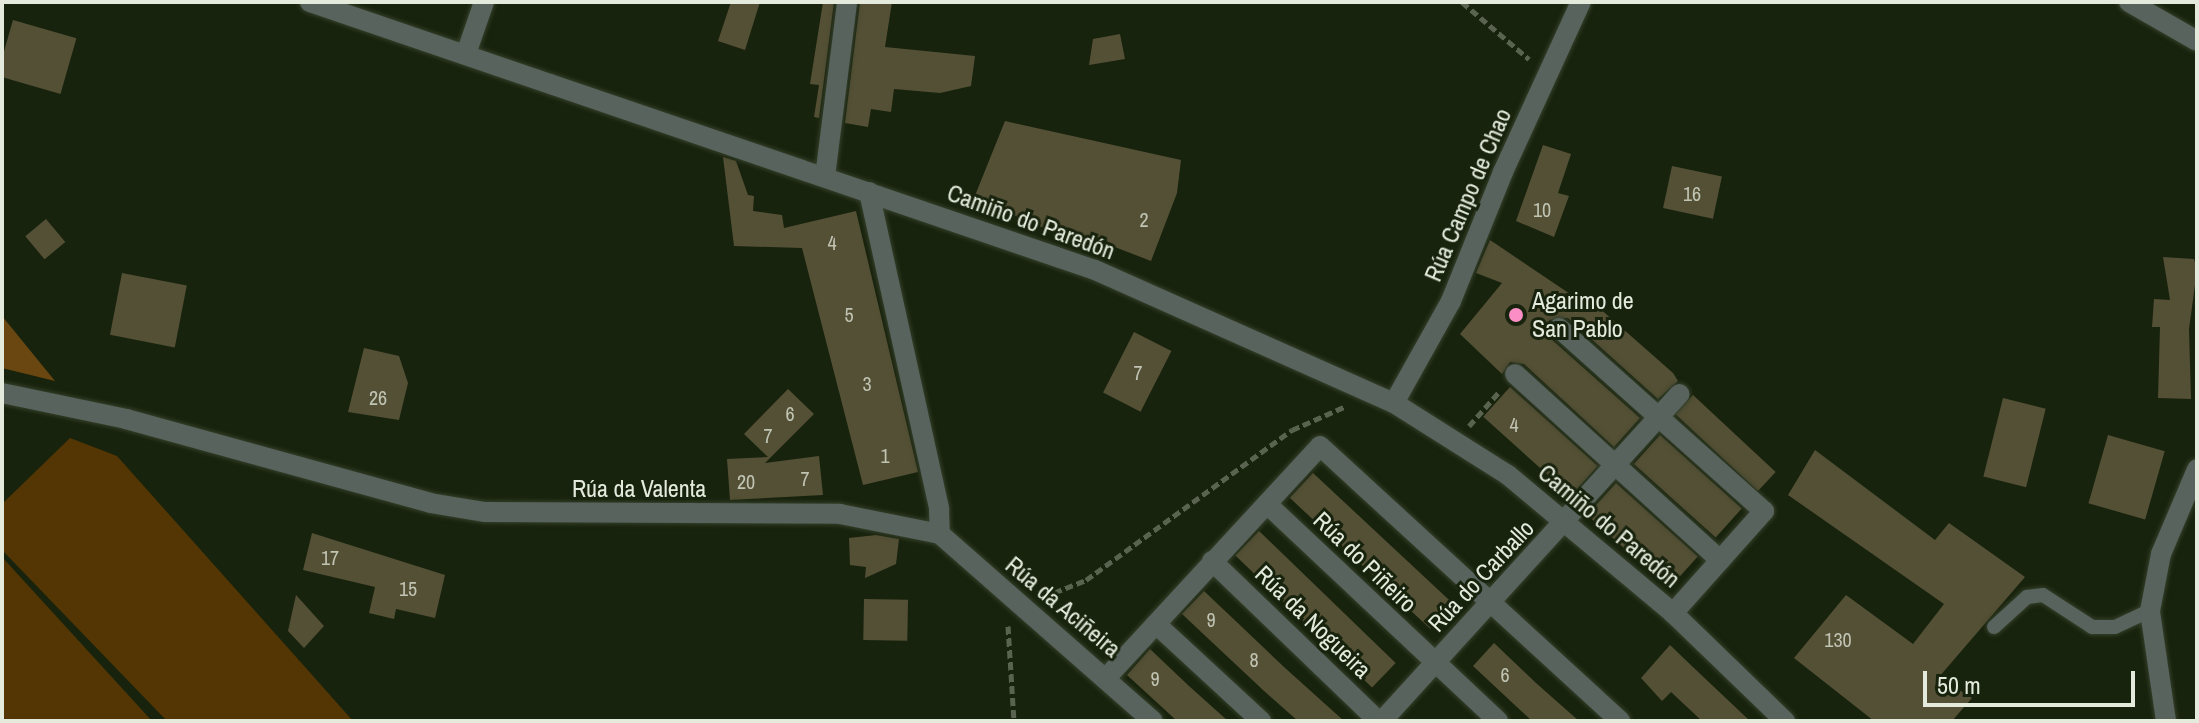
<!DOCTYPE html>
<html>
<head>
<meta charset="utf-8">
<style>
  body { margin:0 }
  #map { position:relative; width:2199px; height:723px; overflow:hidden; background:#18230d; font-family:"Archivo Narrow",sans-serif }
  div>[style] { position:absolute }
  .green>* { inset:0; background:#543604 }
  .forest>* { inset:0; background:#6a4710 }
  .building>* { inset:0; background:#545035; transform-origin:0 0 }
  .path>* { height:5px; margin-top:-2.5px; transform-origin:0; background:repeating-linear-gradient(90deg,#596350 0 8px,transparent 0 12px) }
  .roads { filter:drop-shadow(0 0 2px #353f2a) drop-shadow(0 0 2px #353f2a) }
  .service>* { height:14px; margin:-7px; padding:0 7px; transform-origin:7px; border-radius:7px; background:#57635c }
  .minor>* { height:20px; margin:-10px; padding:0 10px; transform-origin:10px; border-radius:10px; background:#57635c }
  .dots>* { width:22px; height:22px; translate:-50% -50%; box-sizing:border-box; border:4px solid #18230d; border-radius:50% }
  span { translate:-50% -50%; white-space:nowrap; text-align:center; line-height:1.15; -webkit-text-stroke:6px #18230d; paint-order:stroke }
  .number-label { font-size:20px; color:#c0c4b3 }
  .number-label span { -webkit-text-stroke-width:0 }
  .street-label { font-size:24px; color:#e4ebdd }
  .poi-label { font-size:24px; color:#e4ebdd }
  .left { translate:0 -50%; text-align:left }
  .frame { position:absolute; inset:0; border:4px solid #e4ebdd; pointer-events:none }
  .scale { position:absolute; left:1923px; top:671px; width:212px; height:36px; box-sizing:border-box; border:4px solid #e4ebdd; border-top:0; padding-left:10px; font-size:24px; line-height:28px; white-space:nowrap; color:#e4ebdd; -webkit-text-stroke:6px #18230d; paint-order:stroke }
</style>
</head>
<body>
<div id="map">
  <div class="green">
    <div style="clip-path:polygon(70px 438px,117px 456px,353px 721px,167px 721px,2px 550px,2px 504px)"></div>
    <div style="clip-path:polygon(2px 557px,152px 721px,2px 721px)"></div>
  </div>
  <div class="forest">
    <div style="clip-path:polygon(2px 316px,55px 381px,2px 368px)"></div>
  </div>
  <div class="building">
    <div style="clip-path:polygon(731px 2px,760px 2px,745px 50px,718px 41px)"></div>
    <div style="clip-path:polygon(823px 2px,834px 2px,819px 118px,814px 117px,819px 85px,810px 84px)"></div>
    <div style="clip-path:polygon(860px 2px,892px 2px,885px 47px,975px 56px,971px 86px,940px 93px,894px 89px,891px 112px,871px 109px,868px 127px,845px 123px)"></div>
    <div style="left:13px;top:20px;width:66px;height:58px;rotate:16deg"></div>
    <div style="clip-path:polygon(1120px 34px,1125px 59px,1089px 65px,1093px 39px)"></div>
    <div style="clip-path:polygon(1005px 121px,1181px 160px,1177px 193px,1151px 261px,1094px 239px,1090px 248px,974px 198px)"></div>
    <div style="clip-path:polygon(1543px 145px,1571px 154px,1558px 193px,1569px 196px,1554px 237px,1516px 221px)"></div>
    <div style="clip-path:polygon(723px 157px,736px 161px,748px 195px,754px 196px,753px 211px,782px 215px,784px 228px,856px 211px,918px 472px,863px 485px,802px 248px,734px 246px)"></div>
    <div style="left:1672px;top:166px;width:51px;height:43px;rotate:12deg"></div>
    <div style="left:46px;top:219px;width:30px;height:27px;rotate:50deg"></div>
    <div style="clip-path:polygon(1490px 240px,1585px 304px,1589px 299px,1673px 373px,1678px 381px,1658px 399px,1568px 318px,1549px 320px,1550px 338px,1640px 418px,1614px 447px,1524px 364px,1510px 362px,1502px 374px,1460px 334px,1502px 283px,1476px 273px)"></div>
    <div style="clip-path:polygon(2163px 257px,2194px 259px,2197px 270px,2189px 329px,2191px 399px,2158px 398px,2160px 327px,2152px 327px,2154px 299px,2170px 300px)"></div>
    <div style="left:122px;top:273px;width:66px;height:63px;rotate:11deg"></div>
    <div style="left:1134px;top:332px;width:42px;height:68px;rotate:27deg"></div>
    <div style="clip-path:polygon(364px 348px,399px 356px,408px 383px,399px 420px,348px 412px)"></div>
    <div style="left:1510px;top:387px;width:118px;height:40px;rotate:42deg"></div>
    <div style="clip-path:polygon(788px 389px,814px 414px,765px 463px,819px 456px,823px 495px,730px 500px,727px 459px,768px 457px,744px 434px)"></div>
    <div style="left:1693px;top:395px;width:113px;height:26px;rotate:43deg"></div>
    <div style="left:2003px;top:398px;width:44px;height:81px;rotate:14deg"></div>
    <div style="left:1660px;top:435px;width:110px;height:39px;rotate:42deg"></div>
    <div style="left:2108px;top:435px;width:59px;height:71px;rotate:16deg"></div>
    <div style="clip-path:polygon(1815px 450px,1935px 540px,1949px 523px,2025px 577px,1939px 677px,1972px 698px,1952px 721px,1874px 721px,1794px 658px,1846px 595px,1913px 644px,1944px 604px,1788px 495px)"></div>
    <div style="left:1313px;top:473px;width:192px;height:34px;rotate:43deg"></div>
    <div style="left:1616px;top:483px;width:110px;height:43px;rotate:42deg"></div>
    <div style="left:1259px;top:531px;width:190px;height:34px;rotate:44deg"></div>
    <div style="clip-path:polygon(312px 533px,445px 575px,435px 618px,396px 609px,394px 619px,369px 613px,375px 587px,303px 570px)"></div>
    <div style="clip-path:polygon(876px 535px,899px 539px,896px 564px,865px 578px,866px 567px,850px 565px,849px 538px)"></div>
    <div style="clip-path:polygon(1204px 591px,1284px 667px,1344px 721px,1298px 721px,1263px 690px,1182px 614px)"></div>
    <div style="clip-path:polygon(296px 595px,324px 626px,304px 648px,288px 631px)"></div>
    <div style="left:864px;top:599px;width:44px;height:41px;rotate:1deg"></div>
    <div style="clip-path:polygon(1494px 643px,1536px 683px,1579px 721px,1532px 721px,1473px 666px)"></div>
    <div style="clip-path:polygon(1670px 645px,1695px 669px,1750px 721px,1702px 721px,1671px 692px,1662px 701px,1641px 678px)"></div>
    <div style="clip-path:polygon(1150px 649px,1189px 686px,1228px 721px,1177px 721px,1127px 675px)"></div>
  </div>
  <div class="path">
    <div style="left:1462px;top:2px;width:88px;rotate:40.4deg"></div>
    <div style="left:1574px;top:311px;width:19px;rotate:-47deg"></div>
    <div style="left:1469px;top:426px;width:45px;rotate:-48.6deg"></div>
    <div style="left:1043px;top:597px;width:46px;rotate:-21.6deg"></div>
    <div style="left:1086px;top:580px;width:255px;rotate:-36.1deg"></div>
    <div style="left:1292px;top:430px;width:57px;rotate:-23.9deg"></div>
    <div style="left:1008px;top:626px;width:95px;rotate:86.4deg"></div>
  </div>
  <div class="roads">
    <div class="service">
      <div style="left:1994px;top:627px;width:45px;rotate:-42.3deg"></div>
      <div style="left:2027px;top:597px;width:16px;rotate:-7deg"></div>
      <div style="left:2043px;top:595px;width:59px;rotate:33.1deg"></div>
      <div style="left:2092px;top:627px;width:23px"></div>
      <div style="left:2115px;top:627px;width:38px;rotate:-25deg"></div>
    </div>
    <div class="minor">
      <div style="left:310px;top:2px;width:829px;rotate:18.85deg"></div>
      <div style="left:1095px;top:270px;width:327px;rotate:24deg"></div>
      <div style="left:1394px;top:403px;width:135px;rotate:32.3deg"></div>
      <div style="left:1508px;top:475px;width:215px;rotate:39.9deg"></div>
      <div style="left:1673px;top:613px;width:156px;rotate:44deg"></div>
      <div style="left:2129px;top:2px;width:78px;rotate:29.8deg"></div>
      <div style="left:467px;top:51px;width:52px;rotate:-70.9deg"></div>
      <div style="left:825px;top:177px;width:176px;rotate:-82.8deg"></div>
      <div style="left:869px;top:192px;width:325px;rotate:77.5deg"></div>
      <div style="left:939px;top:509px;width:25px;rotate:88deg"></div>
      <div style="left:1559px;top:328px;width:275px;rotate:41.8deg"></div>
      <div style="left:1764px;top:511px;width:137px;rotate:131.7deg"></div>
      <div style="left:1515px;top:374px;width:277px;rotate:42.2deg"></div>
      <div style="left:2px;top:393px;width:127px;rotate:11.8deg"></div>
      <div style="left:126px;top:419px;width:315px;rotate:15.4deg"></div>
      <div style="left:430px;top:503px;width:56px;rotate:9.3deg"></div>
      <div style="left:485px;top:512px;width:355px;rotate:0.3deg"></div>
      <div style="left:840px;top:514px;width:102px;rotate:11.3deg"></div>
      <div style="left:940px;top:534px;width:283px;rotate:41.3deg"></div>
      <div style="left:1394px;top:403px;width:117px;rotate:-60.8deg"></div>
      <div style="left:1451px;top:301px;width:139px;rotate:-68deg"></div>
      <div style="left:1503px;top:172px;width:187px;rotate:-65.4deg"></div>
      <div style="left:1267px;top:504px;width:317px;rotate:43.2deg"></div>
      <div style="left:1212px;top:561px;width:231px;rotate:43.9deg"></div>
      <div style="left:1156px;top:624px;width:143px;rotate:42.7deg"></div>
      <div style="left:1107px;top:677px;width:314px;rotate:-47.3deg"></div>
      <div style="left:1320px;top:446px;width:407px;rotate:42.5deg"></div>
      <div style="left:1382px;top:721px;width:442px;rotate:-47.7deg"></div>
      <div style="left:2166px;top:721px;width:111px;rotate:-98.3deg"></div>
      <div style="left:2150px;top:611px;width:58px;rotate:-79.1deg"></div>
      <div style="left:2161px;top:554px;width:92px;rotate:-67deg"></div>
    </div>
  </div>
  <div class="dots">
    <div style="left:1516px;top:315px;background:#fb8fc5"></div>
  </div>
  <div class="number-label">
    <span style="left:1692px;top:193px">16</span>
    <span style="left:1542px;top:209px">10</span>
    <span style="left:1144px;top:219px">2</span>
    <span style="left:832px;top:242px">4</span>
    <span style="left:849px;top:314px">5</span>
    <span style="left:1138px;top:372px">7</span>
    <span style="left:867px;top:383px">3</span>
    <span style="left:378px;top:397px">26</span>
    <span style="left:790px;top:413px">6</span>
    <span style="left:1514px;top:424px">4</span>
    <span style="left:768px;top:435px">7</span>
    <span style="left:885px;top:455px">1</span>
    <span style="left:805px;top:478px">7</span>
    <span style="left:746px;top:481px">20</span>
    <span style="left:330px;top:557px">17</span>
    <span style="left:408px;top:588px">15</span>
    <span style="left:1211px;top:619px">9</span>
    <span style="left:1838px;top:639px">130</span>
    <span style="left:1254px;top:659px">8</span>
    <span style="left:1505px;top:674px">6</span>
    <span style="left:1155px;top:678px">9</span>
  </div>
  <div class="street-label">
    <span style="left:1468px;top:195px;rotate:-67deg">Rúa Campo de Chao</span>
    <span style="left:1031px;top:222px;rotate:20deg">Camiño do Paredón</span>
    <span style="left:639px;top:489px">Rúa da Valenta</span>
    <span style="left:1609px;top:526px;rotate:40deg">Camiño do Paredón</span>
    <span style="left:1365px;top:562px;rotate:44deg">Rúa do Piñeiro</span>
    <span style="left:1481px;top:576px;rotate:-47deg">Rúa do Carballo</span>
    <span style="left:1063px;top:607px;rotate:40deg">Rúa da Aciñeira</span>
    <span style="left:1313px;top:622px;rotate:44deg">Rúa da Nogueira</span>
  </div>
  <div class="poi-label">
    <span class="left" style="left:1532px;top:315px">Agarimo de<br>San Pablo</span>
  </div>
  <div class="frame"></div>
  <div class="scale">50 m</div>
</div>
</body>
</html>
